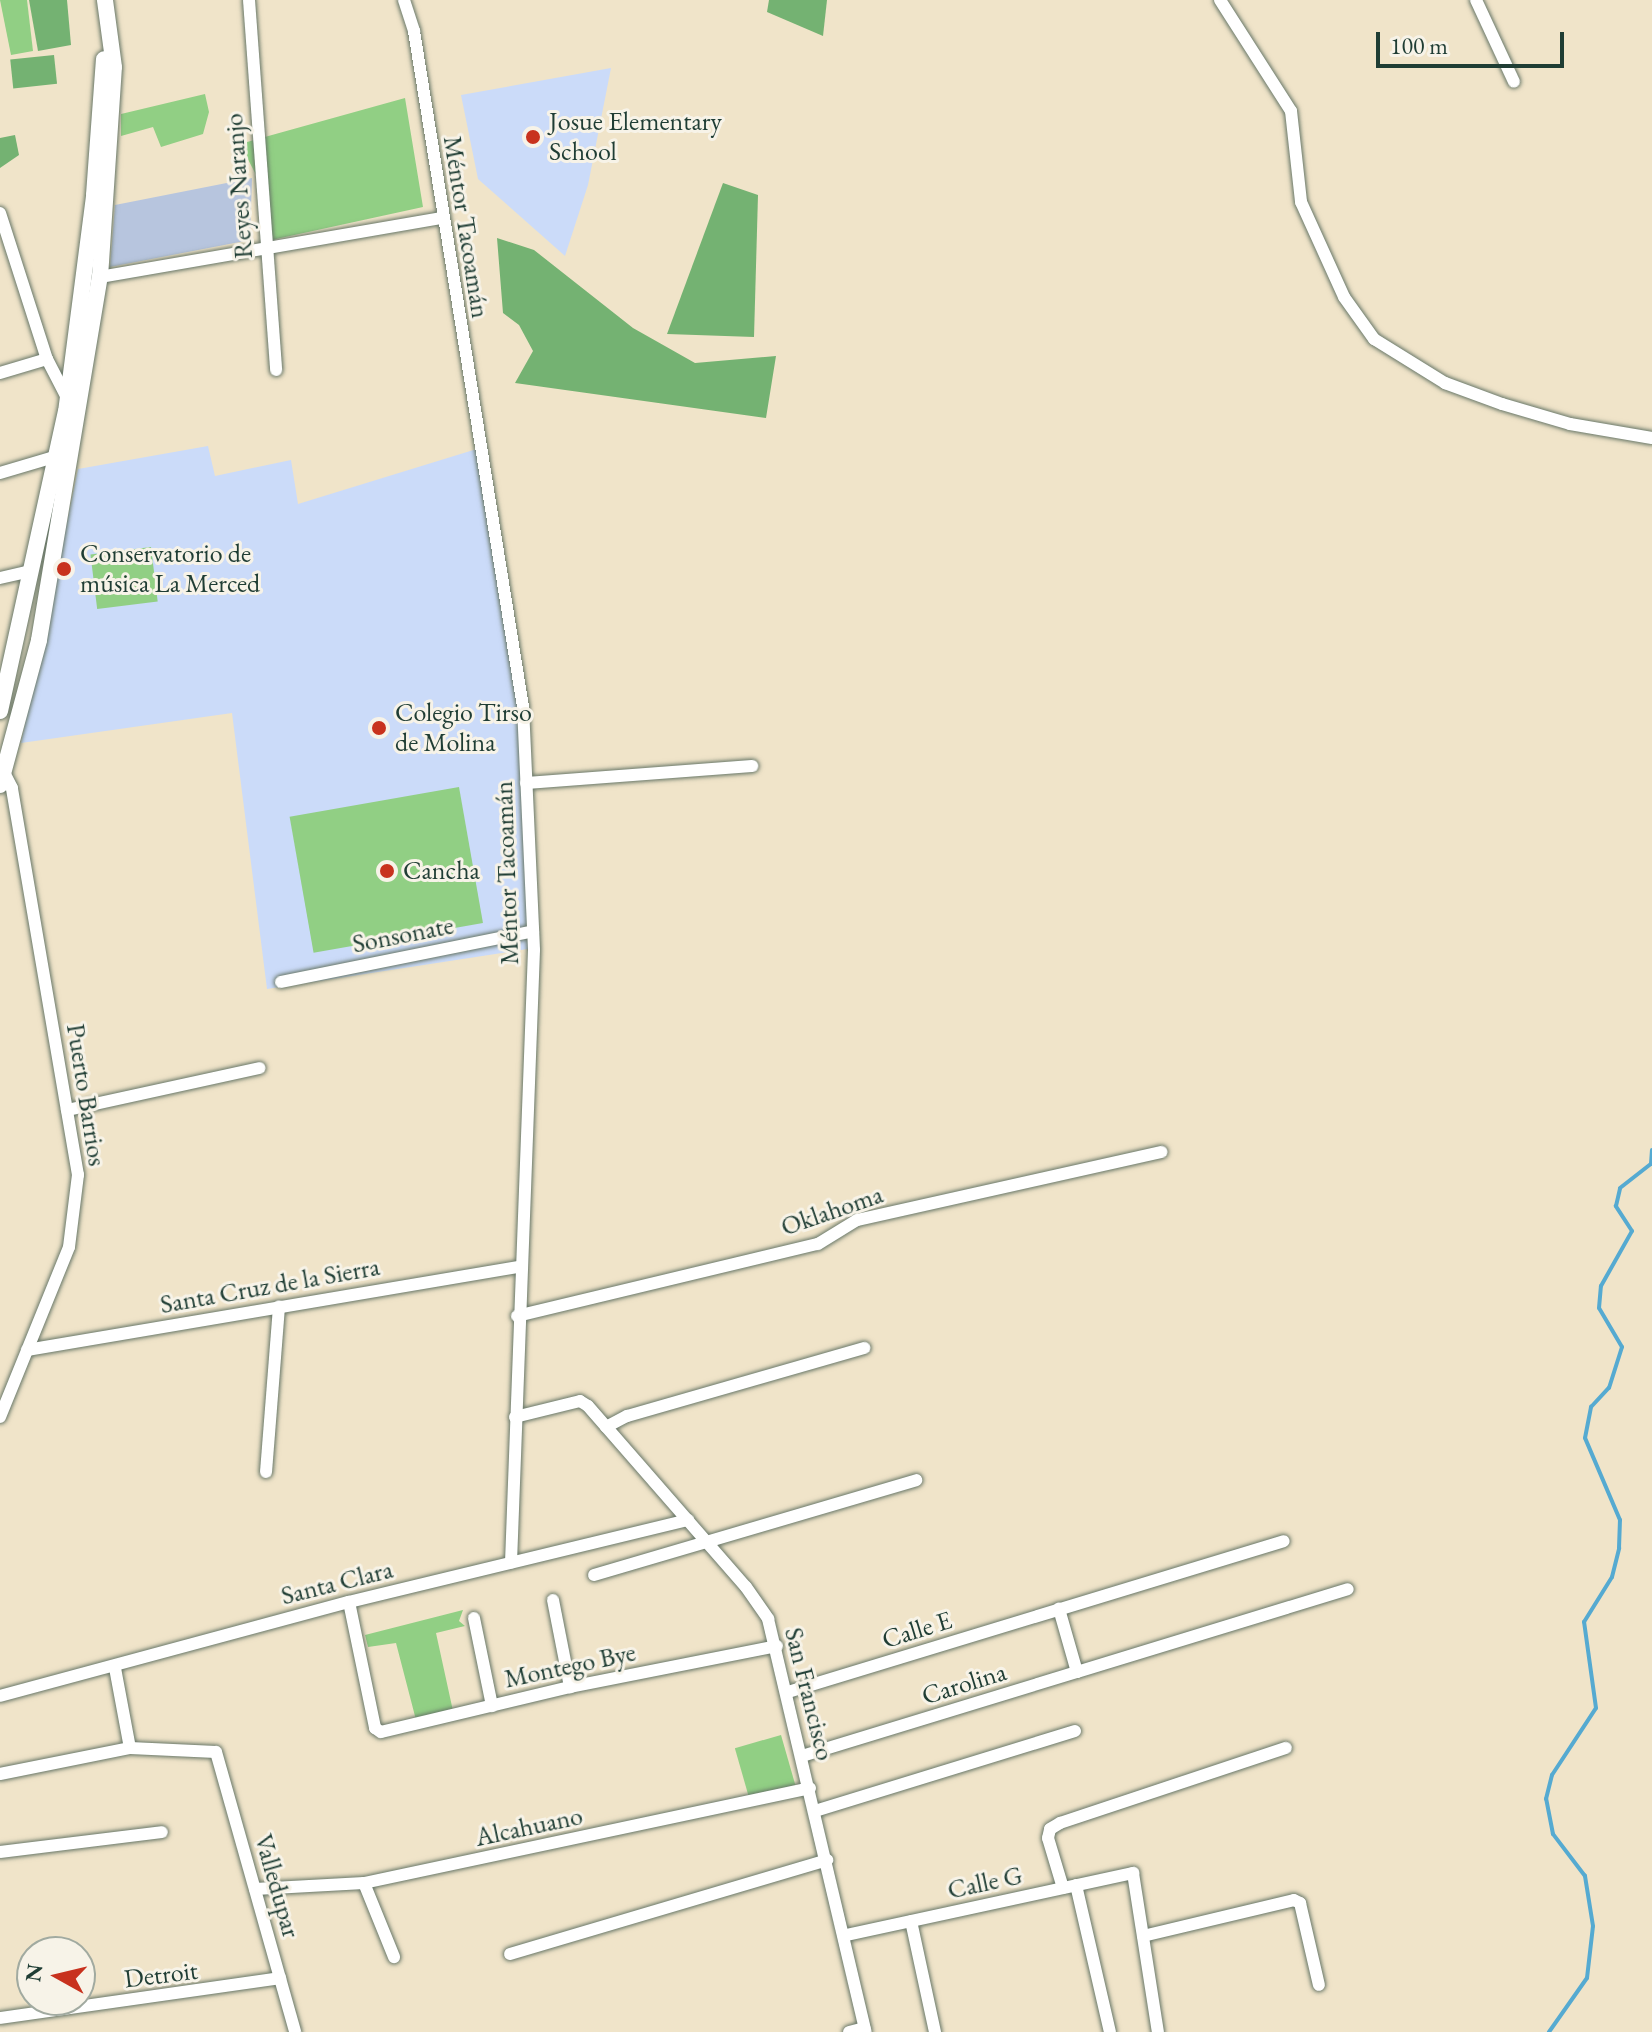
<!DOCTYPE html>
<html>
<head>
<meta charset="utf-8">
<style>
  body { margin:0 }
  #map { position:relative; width:1652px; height:2032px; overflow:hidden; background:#f0e4c9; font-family:"EB Garamond",serif }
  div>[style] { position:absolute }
  .built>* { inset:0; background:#cbdbf9 }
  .industrial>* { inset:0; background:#b7c5de }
  .green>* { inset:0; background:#91cf84; transform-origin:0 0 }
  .forest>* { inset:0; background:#74b272; transform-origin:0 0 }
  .stream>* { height:4px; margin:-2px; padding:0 2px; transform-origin:2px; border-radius:2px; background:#55aad1 }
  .roads { filter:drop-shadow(0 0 2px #687768) drop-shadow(0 0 2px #687768) }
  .minor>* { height:12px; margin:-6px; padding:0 6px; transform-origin:6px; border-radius:6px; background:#fff }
  .tertiary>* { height:16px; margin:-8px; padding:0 8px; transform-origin:8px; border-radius:8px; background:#fff }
  .dots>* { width:22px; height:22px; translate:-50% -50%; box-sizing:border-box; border:4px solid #f7f3e8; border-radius:50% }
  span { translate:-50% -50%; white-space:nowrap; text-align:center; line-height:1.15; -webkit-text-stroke:6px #f7f3e8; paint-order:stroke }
  .poi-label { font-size:26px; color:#1f3d34 }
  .left { translate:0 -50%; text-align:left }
  .street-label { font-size:26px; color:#1f3d34 }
  .north { position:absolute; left:16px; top:1936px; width:80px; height:80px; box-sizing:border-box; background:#f7f3e8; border:2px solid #a1aaa0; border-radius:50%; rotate:278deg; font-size:22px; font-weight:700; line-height:32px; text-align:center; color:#1f3d34 }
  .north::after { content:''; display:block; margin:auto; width:28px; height:36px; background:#c8321e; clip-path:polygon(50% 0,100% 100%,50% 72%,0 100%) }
  .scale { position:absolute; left:1376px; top:32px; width:188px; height:36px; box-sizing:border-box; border:4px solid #1f3d34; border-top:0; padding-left:10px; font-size:24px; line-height:28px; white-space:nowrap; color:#1f3d34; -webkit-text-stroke:6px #f7f3e8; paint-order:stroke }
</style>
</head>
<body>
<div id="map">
  <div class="built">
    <div style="clip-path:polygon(611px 68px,588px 185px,565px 256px,478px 179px,461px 95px)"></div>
    <div style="clip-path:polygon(208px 446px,215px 476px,291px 460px,298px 504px,480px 448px,523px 706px,534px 948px,267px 989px,232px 713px,21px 743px,78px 469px)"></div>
  </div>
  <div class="industrial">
    <div style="clip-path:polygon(252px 178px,250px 240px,110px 267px,115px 205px)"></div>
  </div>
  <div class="green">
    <div style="clip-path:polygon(0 0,27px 0,33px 51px,11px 55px)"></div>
    <div style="clip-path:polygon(205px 94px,209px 112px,203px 134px,161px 147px,153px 127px,121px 136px,121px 114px)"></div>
    <div style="clip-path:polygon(405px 98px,423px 207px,267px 241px,265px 192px,240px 144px)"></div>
    <div style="left:151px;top:547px;width:55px;height:61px;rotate:83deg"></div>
    <div style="left:459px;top:787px;width:138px;height:172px;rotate:80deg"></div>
    <div style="clip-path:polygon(463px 1610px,459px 1621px,465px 1626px,436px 1633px,453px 1711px,416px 1720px,396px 1643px,368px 1647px,365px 1635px)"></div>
    <div style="left:781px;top:1735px;width:52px;height:48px;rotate:74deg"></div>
  </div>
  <div class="forest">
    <div style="clip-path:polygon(29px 0,67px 0,71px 45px,38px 51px)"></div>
    <div style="clip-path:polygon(769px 0,827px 0,823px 36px,767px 12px)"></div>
    <div style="left:54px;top:55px;width:29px;height:44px;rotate:84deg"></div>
    <div style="clip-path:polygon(15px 135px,19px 155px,0 168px,0 138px)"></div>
    <div style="clip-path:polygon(723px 183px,758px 195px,754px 337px,667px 334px)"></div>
    <div style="clip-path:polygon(497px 238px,534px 250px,633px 328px,695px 363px,776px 356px,766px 418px,515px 383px,533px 351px,519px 325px,503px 313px)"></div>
  </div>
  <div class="stream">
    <div style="left:1549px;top:2032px;width:66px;rotate:-54.9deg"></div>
    <div style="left:1587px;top:1978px;width:52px;rotate:-83.4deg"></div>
    <div style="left:1593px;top:1926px;width:51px;rotate:-99.1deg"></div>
    <div style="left:1585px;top:1876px;width:53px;rotate:-127.3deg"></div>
    <div style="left:1553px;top:1834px;width:36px;rotate:-101deg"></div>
    <div style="left:1546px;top:1799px;width:25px;rotate:-76deg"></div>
    <div style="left:1552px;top:1775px;width:80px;rotate:-56.7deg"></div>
    <div style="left:1596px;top:1708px;width:87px;rotate:-97.9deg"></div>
    <div style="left:1584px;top:1622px;width:53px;rotate:-58.1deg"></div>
    <div style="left:1612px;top:1577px;width:30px;rotate:-76deg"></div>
    <div style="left:1619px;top:1548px;width:28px;rotate:-88deg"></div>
    <div style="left:1620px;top:1520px;width:89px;rotate:-113.1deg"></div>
    <div style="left:1585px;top:1438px;width:32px;rotate:-79deg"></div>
    <div style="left:1591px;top:1407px;width:26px;rotate:-47deg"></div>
    <div style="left:1609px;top:1388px;width:43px;rotate:-72.4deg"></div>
    <div style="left:1622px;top:1347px;width:45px;rotate:-120.5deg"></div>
    <div style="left:1599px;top:1308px;width:22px;rotate:-85deg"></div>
    <div style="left:1601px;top:1286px;width:63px;rotate:-60.6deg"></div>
    <div style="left:1632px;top:1231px;width:30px;rotate:-123deg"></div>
    <div style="left:1616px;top:1206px;width:18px;rotate:-77deg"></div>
    <div style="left:1620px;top:1188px;width:39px;rotate:-38deg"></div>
    <div style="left:1651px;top:1164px;width:14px;rotate:-86deg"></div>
  </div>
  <div class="roads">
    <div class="minor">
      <div style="left:249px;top:0;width:371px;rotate:85.8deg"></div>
      <div style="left:404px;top:0;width:33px;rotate:72deg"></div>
      <div style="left:414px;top:31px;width:685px;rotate:80.84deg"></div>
      <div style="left:523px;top:707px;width:243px;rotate:87.4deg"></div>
      <div style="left:534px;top:950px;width:613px;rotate:92.15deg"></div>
      <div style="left:1220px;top:0;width:132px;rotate:57.4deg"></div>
      <div style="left:1291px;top:111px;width:92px;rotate:83.7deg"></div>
      <div style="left:1301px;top:202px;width:104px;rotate:65.6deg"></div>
      <div style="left:1344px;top:297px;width:52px;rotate:54.5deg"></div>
      <div style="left:1374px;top:339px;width:84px;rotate:31.8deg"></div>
      <div style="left:1445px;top:383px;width:61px;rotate:20.2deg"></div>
      <div style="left:1502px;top:404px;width:71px;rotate:16.4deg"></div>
      <div style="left:1570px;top:424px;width:83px;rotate:9.7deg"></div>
      <div style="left:1476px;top:0;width:90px;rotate:65.1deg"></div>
      <div style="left:0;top:213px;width:153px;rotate:72.2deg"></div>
      <div style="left:100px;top:277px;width:347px;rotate:-9.8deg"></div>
      <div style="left:0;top:373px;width:49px;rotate:-16.6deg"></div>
      <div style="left:47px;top:359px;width:42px;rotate:62.8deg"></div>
      <div style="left:0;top:473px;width:59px;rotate:-16.6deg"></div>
      <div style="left:0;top:578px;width:32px;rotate:-13deg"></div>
      <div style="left:526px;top:783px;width:227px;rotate:-4.3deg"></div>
      <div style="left:281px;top:982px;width:257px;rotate:-11.4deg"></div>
      <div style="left:67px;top:1110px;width:197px;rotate:-12.3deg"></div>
      <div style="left:517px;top:1316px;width:309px;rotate:-13.5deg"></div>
      <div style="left:818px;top:1244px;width:46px;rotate:-31.6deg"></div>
      <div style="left:857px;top:1220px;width:312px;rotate:-12.6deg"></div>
      <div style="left:27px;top:1350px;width:500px;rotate:-9.6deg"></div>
      <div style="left:0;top:1417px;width:183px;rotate:-67.9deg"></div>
      <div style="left:69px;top:1247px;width:73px;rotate:-82.9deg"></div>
      <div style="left:78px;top:1175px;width:393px;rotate:-99.7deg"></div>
      <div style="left:12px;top:788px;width:20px;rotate:-117deg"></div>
      <div style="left:515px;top:1417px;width:67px;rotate:-13.8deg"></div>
      <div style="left:580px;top:1401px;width:9px;rotate:32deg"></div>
      <div style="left:588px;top:1406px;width:240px;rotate:48.9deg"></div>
      <div style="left:746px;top:1587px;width:39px;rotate:55deg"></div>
      <div style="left:768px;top:1619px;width:424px;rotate:76.7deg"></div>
      <div style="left:606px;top:1427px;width:24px;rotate:-28deg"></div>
      <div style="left:627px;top:1416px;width:247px;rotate:-16deg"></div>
      <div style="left:266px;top:1472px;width:166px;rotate:-85.5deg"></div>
      <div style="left:594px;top:1575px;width:336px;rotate:-16.4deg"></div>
      <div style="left:553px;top:1600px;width:89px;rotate:78.9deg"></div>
      <div style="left:349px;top:1602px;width:129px;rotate:78.3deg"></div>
      <div style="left:375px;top:1728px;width:7px;rotate:34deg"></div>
      <div style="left:381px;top:1732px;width:194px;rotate:-13.4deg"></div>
      <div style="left:570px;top:1687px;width:211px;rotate:-11.2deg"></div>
      <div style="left:474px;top:1618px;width:90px;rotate:78.4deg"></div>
      <div style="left:115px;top:1668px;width:81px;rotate:79.4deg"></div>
      <div style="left:1077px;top:1672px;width:283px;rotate:-17deg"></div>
      <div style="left:788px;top:1692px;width:518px;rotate:-16.93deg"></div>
      <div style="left:0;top:1696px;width:361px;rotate:-15.1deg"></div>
      <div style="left:349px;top:1602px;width:349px;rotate:-13.6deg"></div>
      <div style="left:802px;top:1756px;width:288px;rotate:-17deg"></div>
      <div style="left:1077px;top:1672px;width:66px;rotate:-105.9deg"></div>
      <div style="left:0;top:1774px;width:133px;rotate:-11.3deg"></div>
      <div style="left:130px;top:1748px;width:86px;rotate:2.7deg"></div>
      <div style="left:216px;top:1752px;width:291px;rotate:74.2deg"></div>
      <div style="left:815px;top:1811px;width:272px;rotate:-17.1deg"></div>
      <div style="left:0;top:1852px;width:163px;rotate:-7deg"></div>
      <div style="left:364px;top:1883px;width:80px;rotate:67.9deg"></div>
      <div style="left:1076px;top:1885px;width:151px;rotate:77deg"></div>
      <div style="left:1063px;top:1888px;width:52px;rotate:-106.7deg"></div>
      <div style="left:1048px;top:1838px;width:9px;rotate:-77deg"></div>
      <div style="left:1050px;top:1829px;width:12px;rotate:-31deg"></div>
      <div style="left:1060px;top:1823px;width:238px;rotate:-18.4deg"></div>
      <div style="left:255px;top:1889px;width:109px;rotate:-3.2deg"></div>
      <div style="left:364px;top:1883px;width:456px;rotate:-12deg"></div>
      <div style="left:911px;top:1921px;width:114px;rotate:77.8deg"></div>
      <div style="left:846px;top:1935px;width:294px;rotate:-12.2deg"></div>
      <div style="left:1133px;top:1873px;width:161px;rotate:81.1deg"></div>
      <div style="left:1143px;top:1936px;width:155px;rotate:-13.4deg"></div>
      <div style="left:1294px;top:1900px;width:7px;rotate:27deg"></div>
      <div style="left:1300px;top:1903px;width:84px;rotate:77deg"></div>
      <div style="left:510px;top:1954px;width:331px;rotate:-16.5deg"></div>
      <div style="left:0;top:2018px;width:283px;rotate:-8.1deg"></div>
      <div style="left:849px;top:2032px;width:16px;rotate:-14deg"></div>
    </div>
    <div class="tertiary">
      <div style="left:0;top:711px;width:306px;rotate:-77.6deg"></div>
      <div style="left:66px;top:412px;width:219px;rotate:-82.6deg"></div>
      <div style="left:94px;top:195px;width:136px;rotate:-85.8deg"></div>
      <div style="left:0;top:785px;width:150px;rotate:-74.9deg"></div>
      <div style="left:39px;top:640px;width:368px;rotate:-80.5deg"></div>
      <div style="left:100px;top:277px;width:210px;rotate:-86.2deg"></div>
      <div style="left:114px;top:67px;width:68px;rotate:-97.7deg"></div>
    </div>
  </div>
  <div class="dots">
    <div style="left:533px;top:137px;background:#c8321e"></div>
    <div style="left:64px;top:569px;background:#c8321e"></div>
    <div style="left:379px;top:728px;background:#c8321e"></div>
    <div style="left:387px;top:871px;background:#c8321e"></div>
  </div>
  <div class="poi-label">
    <span class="left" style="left:549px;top:137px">Josue Elementary<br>School</span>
    <span class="left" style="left:80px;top:569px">Conservatorio de<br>música La Merced</span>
    <span class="left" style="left:395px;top:728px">Colegio Tirso<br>de Molina</span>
    <span class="left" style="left:403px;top:871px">Cancha</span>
  </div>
  <div class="street-label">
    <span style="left:239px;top:186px;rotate:-94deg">Reyes Naranjo</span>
    <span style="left:466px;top:227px;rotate:81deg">Méntor Tacoamán</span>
    <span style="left:507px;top:873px;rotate:-92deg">Méntor Tacoamán</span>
    <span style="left:403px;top:935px;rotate:-11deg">Sonsonate</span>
    <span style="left:86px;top:1095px;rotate:81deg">Puerto Barrios</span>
    <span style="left:832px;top:1211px;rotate:-19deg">Oklahoma</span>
    <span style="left:270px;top:1286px;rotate:-10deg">Santa Cruz de la Sierra</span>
    <span style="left:337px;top:1583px;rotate:-14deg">Santa Clara</span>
    <span style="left:917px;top:1630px;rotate:-17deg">Calle E</span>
    <span style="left:570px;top:1666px;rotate:-12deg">Montego Bye</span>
    <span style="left:964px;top:1684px;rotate:-17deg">Carolina</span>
    <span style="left:809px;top:1694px;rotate:76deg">San Francisco</span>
    <span style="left:529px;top:1827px;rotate:-12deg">Alcahuano</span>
    <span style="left:985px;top:1883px;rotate:-12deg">Calle G</span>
    <span style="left:277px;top:1886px;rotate:74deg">Valledupar</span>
    <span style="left:161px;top:1975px;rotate:-7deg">Detroit</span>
  </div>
  <div class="north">N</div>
  <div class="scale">100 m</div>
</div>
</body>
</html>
